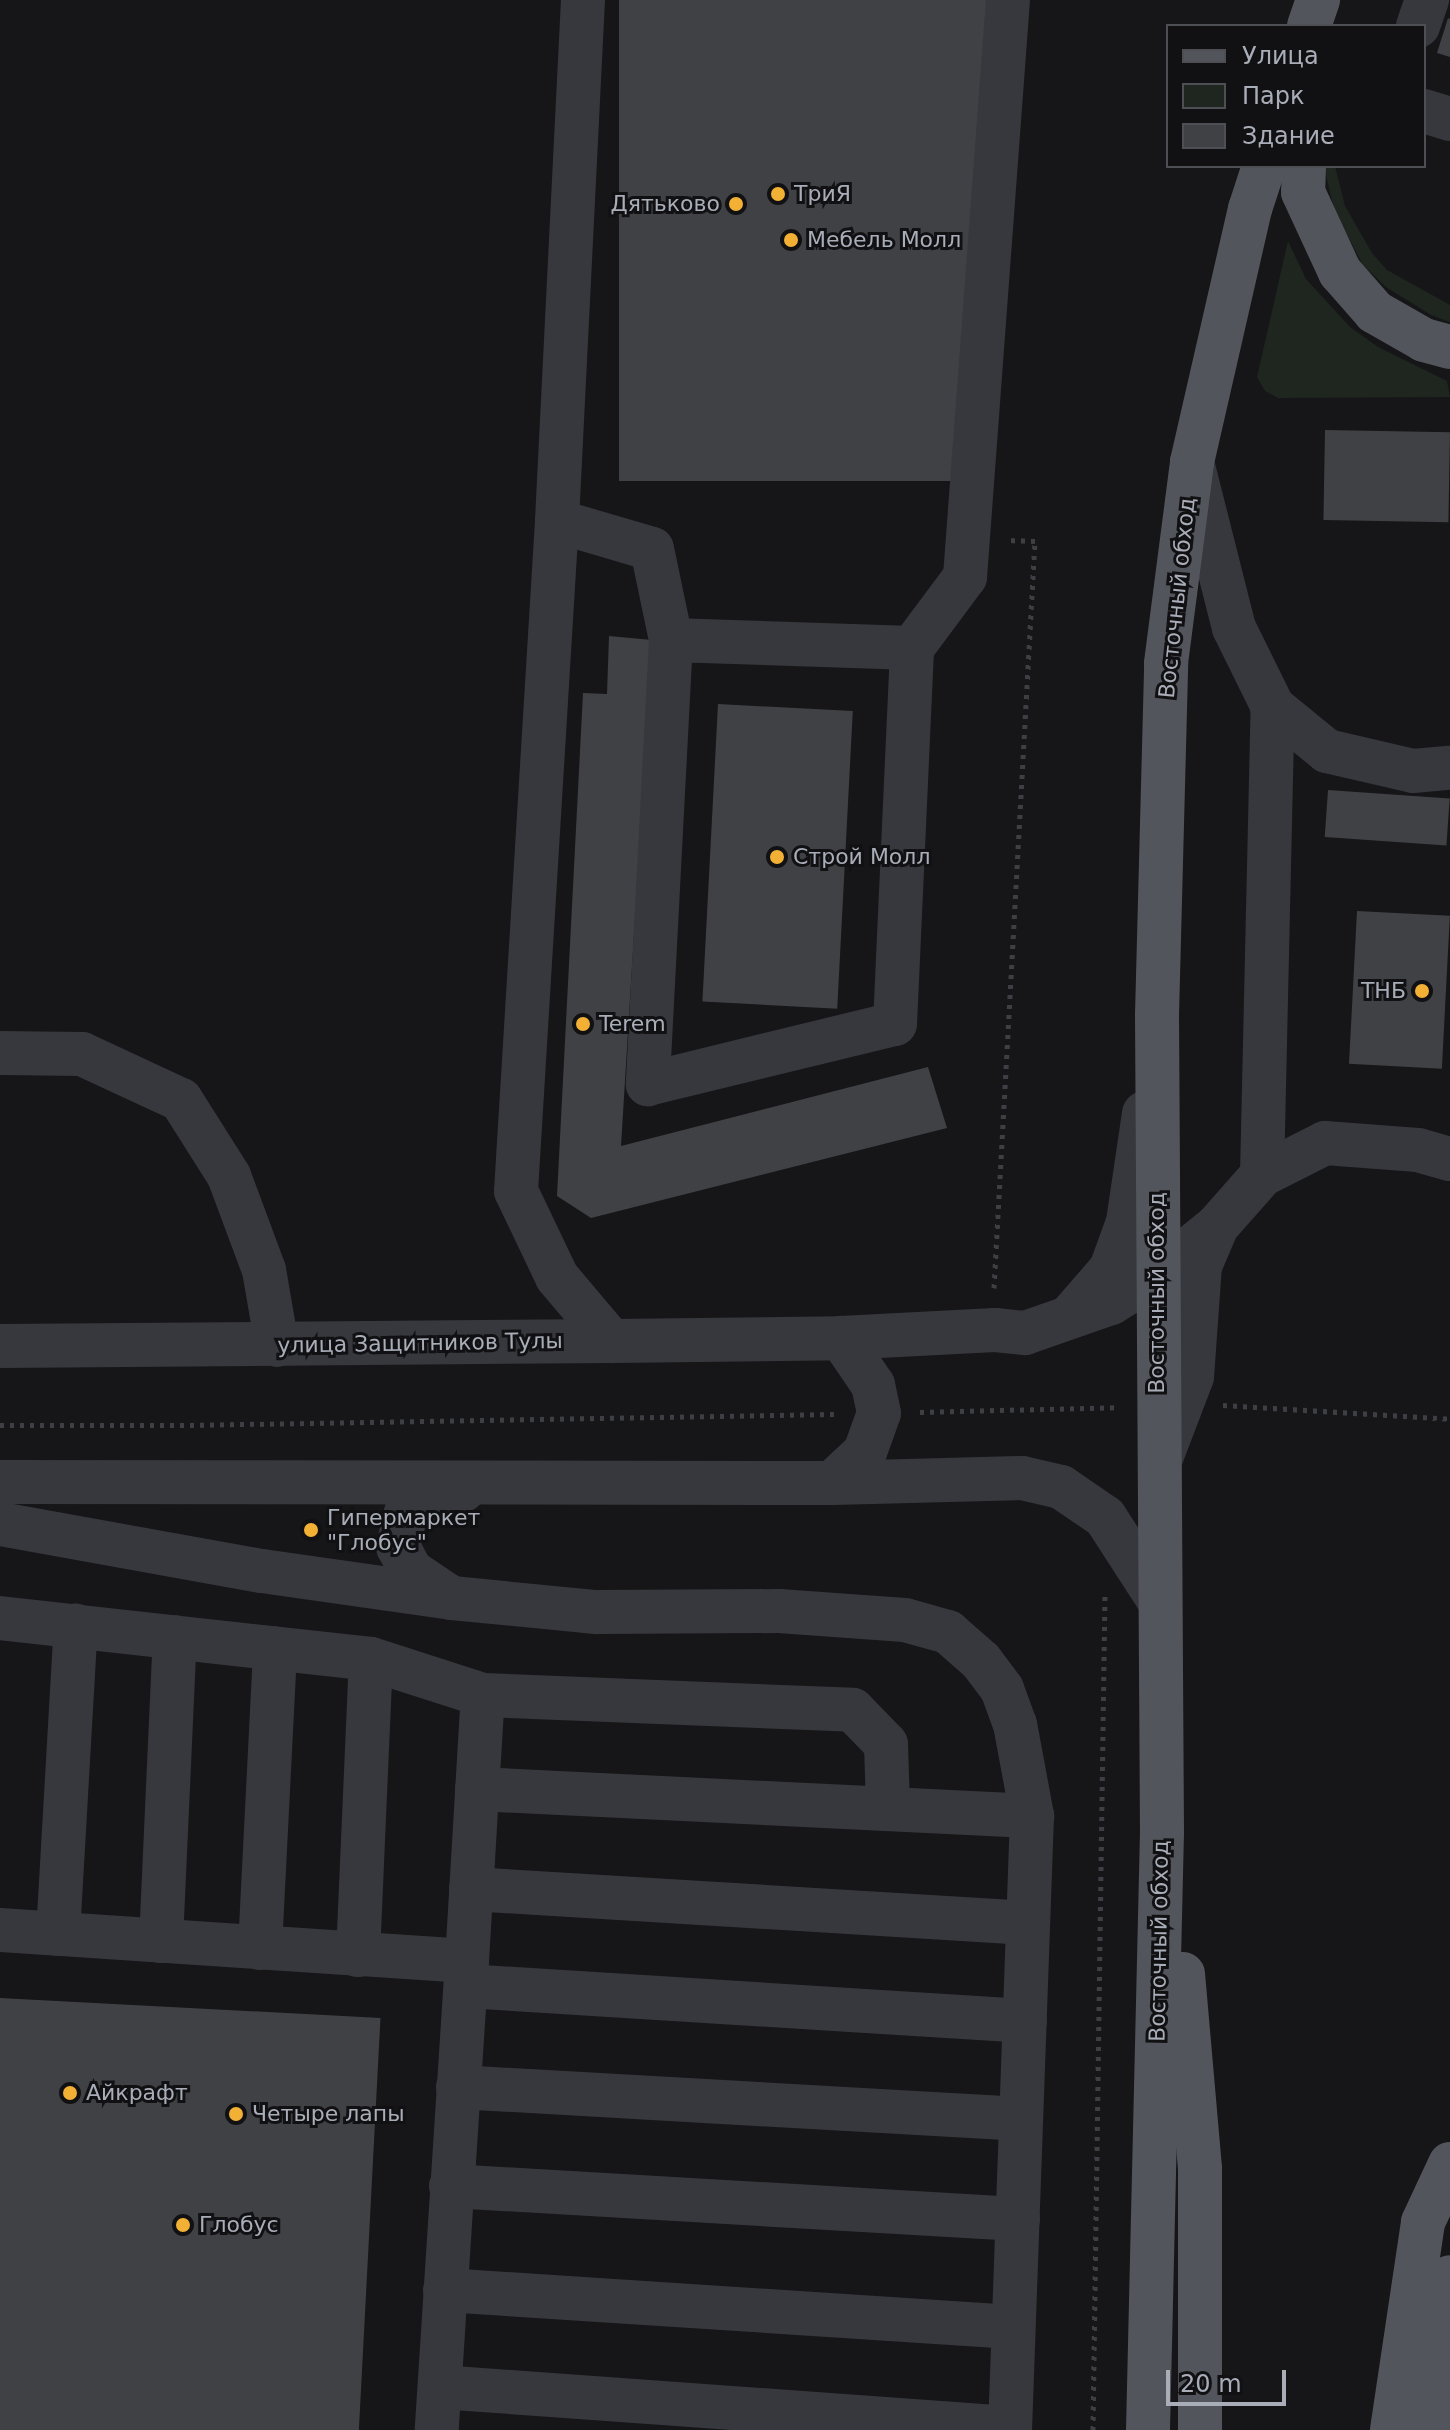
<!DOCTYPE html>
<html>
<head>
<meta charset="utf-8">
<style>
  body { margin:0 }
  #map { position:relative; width:1450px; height:2430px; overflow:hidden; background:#161618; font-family:"DejaVu Sans",sans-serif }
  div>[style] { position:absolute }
  .green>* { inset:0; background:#1e261f }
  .building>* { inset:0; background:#404145; transform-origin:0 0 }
  .path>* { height:5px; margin-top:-2.5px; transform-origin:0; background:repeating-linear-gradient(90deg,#3d3f44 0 4px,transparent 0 10px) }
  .minor>* { height:44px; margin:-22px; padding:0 22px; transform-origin:22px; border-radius:22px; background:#37383d }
  .major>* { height:44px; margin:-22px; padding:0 22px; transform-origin:22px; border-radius:22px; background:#53555c }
  .dots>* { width:22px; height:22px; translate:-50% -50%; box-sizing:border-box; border:4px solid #111113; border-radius:50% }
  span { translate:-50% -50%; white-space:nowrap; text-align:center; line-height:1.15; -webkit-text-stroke:6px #111113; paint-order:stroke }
  .poi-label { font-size:22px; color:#a8adb8 }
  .left { translate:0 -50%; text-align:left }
  .right { translate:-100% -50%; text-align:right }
  .street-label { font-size:22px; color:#a8adb8 }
  .legend { position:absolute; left:1166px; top:24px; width:260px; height:144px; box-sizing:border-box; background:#111113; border:2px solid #4d4f55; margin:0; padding:10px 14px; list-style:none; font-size:24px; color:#a8adb8 }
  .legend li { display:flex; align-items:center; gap:16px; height:40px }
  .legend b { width:40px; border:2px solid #4d4f55 }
  .scale { position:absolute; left:1166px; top:2370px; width:120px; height:36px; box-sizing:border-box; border:4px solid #a8adb8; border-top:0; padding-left:10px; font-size:24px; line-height:28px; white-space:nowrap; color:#a8adb8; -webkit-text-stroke:6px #111113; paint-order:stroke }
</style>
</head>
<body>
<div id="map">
  <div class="green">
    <div style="clip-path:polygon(1324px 166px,1335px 166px,1345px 206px,1372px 253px,1387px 270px,1450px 305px,1450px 322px,1431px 315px,1386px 287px,1363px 265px,1334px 210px)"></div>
    <div style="clip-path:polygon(1288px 241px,1306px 279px,1350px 327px,1378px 347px,1447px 381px,1450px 397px,1278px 398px,1265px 391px,1257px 377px)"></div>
  </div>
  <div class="building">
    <div style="left:619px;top:0;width:368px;height:481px"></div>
    <div style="clip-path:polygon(1448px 18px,1450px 19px,1450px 57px,1437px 53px)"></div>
    <div style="left:1325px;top:430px;width:125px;height:90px;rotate:1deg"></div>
    <div style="clip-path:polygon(609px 636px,652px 640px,621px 1146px,928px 1067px,947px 1128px,591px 1218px,557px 1196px,583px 693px,607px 694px)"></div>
    <div style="left:718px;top:704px;width:135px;height:298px;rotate:3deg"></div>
    <div style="left:1328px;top:790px;width:122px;height:47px;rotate:4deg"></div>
    <div style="left:1357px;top:911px;width:93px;height:153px;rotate:3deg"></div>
    <div style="left:0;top:1998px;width:381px;height:432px;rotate:3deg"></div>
  </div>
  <div class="path">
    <div style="left:994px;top:1288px;width:748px;rotate:-86.86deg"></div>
    <div style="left:1035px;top:541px;width:27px;rotate:-178deg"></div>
    <div style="left:1223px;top:1405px;width:227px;rotate:3.5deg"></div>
    <div style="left:920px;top:1412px;width:198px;rotate:-1.4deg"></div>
    <div style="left:0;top:1425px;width:190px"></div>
    <div style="left:190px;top:1425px;width:644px;rotate:-0.98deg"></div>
    <div style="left:1093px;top:2430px;width:835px;rotate:-89.18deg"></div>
  </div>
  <div class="minor">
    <div style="left:583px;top:0;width:522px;rotate:92.86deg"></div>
    <div style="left:557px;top:521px;width:671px;rotate:93.5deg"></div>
    <div style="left:516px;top:1191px;width:95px;rotate:64.5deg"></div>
    <div style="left:557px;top:1277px;width:84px;rotate:49.8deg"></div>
    <div style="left:1418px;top:26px;width:28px;rotate:-71deg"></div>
    <div style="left:1424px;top:111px;width:27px;rotate:17deg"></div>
    <div style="left:1192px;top:462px;width:171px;rotate:75.8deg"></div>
    <div style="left:1234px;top:628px;width:88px;rotate:63.7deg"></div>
    <div style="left:1273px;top:707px;width:70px;rotate:39.2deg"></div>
    <div style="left:1327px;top:751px;width:88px;rotate:13.1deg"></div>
    <div style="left:1413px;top:771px;width:37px;rotate:-5deg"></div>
    <div style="left:557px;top:521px;width:99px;rotate:16.4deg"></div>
    <div style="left:652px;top:549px;width:93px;rotate:78.2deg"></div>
    <div style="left:912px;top:648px;width:241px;rotate:-178.1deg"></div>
    <div style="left:671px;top:640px;width:445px;rotate:93deg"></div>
    <div style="left:648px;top:1084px;width:254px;rotate:-13.7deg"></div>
    <div style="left:895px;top:1024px;width:376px;rotate:-87.4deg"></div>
    <div style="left:912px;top:648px;width:89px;rotate:-53.3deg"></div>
    <div style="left:965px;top:577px;width:579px;rotate:-85.74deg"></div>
    <div style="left:0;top:1053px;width:82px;rotate:0.7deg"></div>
    <div style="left:82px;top:1054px;width:109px;rotate:24.9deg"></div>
    <div style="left:181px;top:1100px;width:90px;rotate:57.7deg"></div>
    <div style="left:229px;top:1176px;width:100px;rotate:69.6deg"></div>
    <div style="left:264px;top:1270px;width:76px;rotate:80.2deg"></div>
    <div style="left:1262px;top:1175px;width:468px;rotate:-88.7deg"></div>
    <div style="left:1073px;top:1313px;width:58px;rotate:-49.2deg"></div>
    <div style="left:1111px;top:1269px;width:50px;rotate:-70.1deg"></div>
    <div style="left:1128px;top:1222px;width:110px;rotate:-81.6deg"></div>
    <div style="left:0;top:1346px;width:611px;rotate:-0.47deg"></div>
    <div style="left:611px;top:1341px;width:230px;rotate:-0.7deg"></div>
    <div style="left:841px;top:1338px;width:154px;rotate:-3deg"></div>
    <div style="left:995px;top:1330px;width:30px;rotate:6deg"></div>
    <div style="left:1025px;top:1333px;width:91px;rotate:-19.2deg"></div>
    <div style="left:1111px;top:1303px;width:57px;rotate:-32deg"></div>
    <div style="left:1159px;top:1273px;width:75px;rotate:-39deg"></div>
    <div style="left:1217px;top:1226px;width:68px;rotate:-48.6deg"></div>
    <div style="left:1262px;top:1175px;width:71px;rotate:-26.9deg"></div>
    <div style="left:1325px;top:1143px;width:93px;rotate:4.3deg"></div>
    <div style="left:1418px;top:1150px;width:33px;rotate:16deg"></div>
    <div style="left:1161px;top:1458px;width:87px;rotate:-69.1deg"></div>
    <div style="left:1192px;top:1377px;width:111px;rotate:-85.9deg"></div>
    <div style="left:1200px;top:1266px;width:43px;rotate:-67deg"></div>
    <div style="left:0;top:1482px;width:832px;rotate:0.07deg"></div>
    <div style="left:832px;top:1483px;width:190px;rotate:-1.5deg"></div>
    <div style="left:1022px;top:1478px;width:40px;rotate:13deg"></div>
    <div style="left:1061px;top:1487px;width:53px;rotate:34.3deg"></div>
    <div style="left:1105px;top:1517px;width:98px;rotate:57.1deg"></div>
    <div style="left:832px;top:1483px;width:45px;rotate:-43.2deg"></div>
    <div style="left:865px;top:1452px;width:41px;rotate:-70.3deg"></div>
    <div style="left:879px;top:1413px;width:29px;rotate:-102deg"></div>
    <div style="left:873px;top:1385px;width:57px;rotate:-124.2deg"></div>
    <div style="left:0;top:1524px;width:266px;rotate:10.2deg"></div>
    <div style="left:262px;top:1571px;width:192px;rotate:8.1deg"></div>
    <div style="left:452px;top:1598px;width:145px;rotate:5.6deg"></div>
    <div style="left:596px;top:1612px;width:183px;rotate:-0.3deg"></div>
    <div style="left:779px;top:1611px;width:126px;rotate:4.1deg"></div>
    <div style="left:905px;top:1620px;width:45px;rotate:15.6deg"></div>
    <div style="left:948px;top:1632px;width:44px;rotate:41.3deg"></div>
    <div style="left:981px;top:1661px;width:35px;rotate:53deg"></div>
    <div style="left:1002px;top:1689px;width:37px;rotate:70deg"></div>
    <div style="left:1015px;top:1724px;width:94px;rotate:79.5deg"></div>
    <div style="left:1032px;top:1816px;width:614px;rotate:92.05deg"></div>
    <div style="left:450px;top:1597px;width:47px;rotate:-146.3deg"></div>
    <div style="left:411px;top:1571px;width:27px;rotate:-118deg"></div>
    <div style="left:398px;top:1547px;width:35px;rotate:-77deg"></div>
    <div style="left:406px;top:1513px;width:37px;rotate:-27deg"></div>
    <div style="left:439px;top:1496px;width:25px;rotate:-14deg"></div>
    <div style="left:0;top:1618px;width:373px;rotate:6.3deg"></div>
    <div style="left:371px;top:1659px;width:118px;rotate:17.8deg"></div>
    <div style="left:483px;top:1695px;width:370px;rotate:2.3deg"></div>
    <div style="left:853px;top:1710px;width:47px;rotate:45.9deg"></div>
    <div style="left:886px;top:1744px;width:65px;rotate:88.2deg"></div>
    <div style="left:477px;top:1789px;width:556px;rotate:2.79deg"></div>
    <div style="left:471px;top:1889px;width:558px;rotate:3.49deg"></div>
    <div style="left:0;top:1930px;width:468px;rotate:3.8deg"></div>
    <div style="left:467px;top:1961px;width:470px;rotate:93.7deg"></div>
    <div style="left:58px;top:1934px;width:309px;rotate:-86.7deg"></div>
    <div style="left:161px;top:1941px;width:304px;rotate:-87.4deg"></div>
    <div style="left:260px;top:1948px;width:300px;rotate:-87.1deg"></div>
    <div style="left:358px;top:1955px;width:296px;rotate:-87.5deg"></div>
    <div style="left:467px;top:1961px;width:266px;rotate:-86.6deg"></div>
    <div style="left:466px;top:1986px;width:560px;rotate:3.58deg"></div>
    <div style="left:458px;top:2087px;width:564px;rotate:3.25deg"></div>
    <div style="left:451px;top:2186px;width:568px;rotate:3.33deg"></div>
    <div style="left:445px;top:2290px;width:569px;rotate:3.73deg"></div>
    <div style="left:440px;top:2387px;width:571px;rotate:4.11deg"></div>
  </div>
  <div class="major">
    <div style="left:1309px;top:26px;width:28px;rotate:-71deg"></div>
    <div style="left:1304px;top:166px;width:26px;rotate:92deg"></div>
    <div style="left:1303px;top:192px;width:88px;rotate:65.2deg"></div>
    <div style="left:1340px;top:272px;width:53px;rotate:48.8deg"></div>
    <div style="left:1375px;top:312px;width:56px;rotate:29.7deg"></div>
    <div style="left:1424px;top:340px;width:27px;rotate:15deg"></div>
    <div style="left:1183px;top:1974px;width:196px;rotate:85deg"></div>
    <div style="left:1200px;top:2169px;width:261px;rotate:90deg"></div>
    <div style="left:1148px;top:2430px;width:597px;rotate:-88.66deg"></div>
    <div style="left:1162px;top:1833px;width:818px;rotate:-90.35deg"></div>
    <div style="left:1157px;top:1015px;width:352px;rotate:-88.5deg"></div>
    <div style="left:1166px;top:663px;width:203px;rotate:-82.6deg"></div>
    <div style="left:1192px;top:462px;width:260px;rotate:-77.1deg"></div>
    <div style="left:1250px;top:209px;width:45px;rotate:-72deg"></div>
    <div style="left:1392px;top:2430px;width:210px;rotate:-81.5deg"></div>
    <div style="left:1423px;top:2222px;width:64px;rotate:-65deg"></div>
    <div style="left:1430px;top:2430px;width:154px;rotate:-82.6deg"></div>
  </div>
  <div class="dots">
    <div style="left:778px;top:194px;background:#f2b134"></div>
    <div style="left:736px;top:204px;background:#f2b134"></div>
    <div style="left:791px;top:240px;background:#f2b134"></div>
    <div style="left:777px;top:857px;background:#f2b134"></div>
    <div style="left:1422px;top:991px;background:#f2b134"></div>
    <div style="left:583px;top:1024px;background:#f2b134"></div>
    <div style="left:311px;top:1530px;background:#f2b134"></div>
    <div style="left:70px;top:2093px;background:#f2b134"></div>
    <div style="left:236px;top:2114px;background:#f2b134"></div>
    <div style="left:183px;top:2225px;background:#f2b134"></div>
  </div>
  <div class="poi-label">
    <span class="left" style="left:794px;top:194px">ТриЯ</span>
    <span class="right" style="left:720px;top:204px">Дятьково</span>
    <span class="left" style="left:807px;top:240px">Мебель Молл</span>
    <span class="left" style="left:793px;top:857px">Строй Молл</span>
    <span class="right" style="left:1406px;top:991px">ТНБ</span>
    <span class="left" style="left:599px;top:1024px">Terem</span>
    <span class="left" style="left:327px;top:1530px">Гипермаркет<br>"Глобус"</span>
    <span class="left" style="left:86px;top:2093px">Айкрафт</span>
    <span class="left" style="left:252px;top:2114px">Четыре лапы</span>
    <span class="left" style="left:199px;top:2225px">Глобус</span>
  </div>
  <div class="street-label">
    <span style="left:1177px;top:598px;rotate:-84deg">Восточный обход</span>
    <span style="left:1157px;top:1293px;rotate:-90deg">Восточный обход</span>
    <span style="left:420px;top:1343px;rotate:-1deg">улица Защитников Тулы</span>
    <span style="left:1159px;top:1941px;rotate:-89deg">Восточный обход</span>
  </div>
  <ul class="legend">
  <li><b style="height:10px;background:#53555c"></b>Улица</li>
  <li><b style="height:22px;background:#1e261f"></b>Парк</li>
  <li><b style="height:22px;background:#404145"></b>Здание</li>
  </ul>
  <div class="scale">20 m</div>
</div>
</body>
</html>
